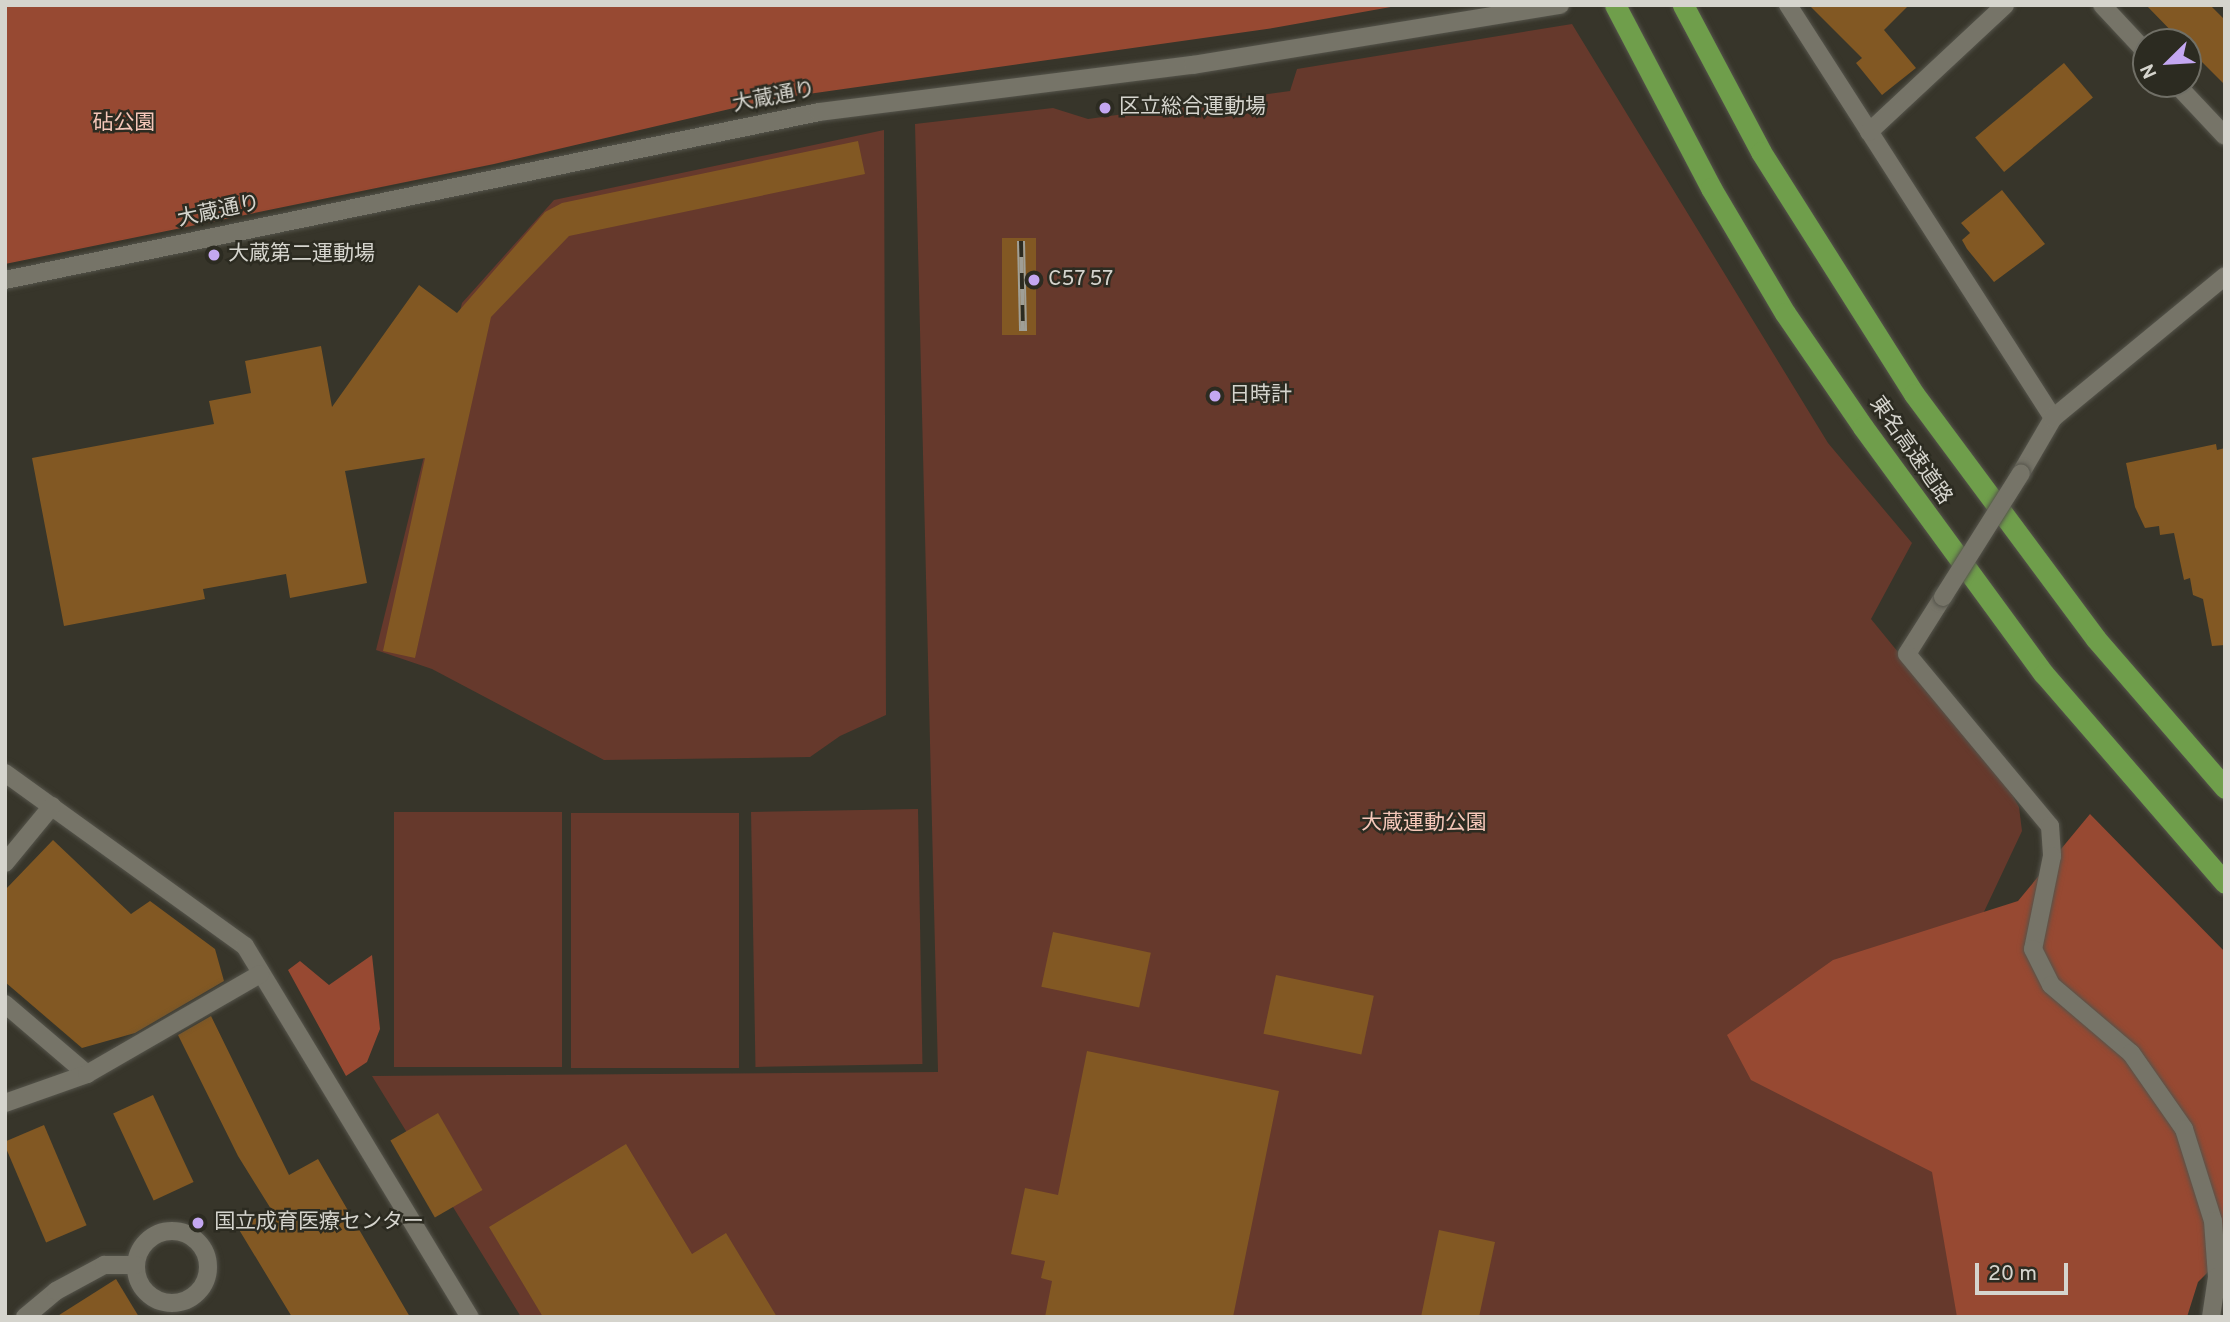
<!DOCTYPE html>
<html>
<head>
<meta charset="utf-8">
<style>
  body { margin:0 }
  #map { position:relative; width:2230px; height:1322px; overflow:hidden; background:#37352a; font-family:Overpass,"Noto Sans JP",sans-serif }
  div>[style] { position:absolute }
  .green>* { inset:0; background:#66392c; transform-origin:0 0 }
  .forest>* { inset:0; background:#974932 }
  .building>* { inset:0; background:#825823; transform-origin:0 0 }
  .roads { filter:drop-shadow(0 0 2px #55544b) drop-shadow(0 0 2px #55544b) }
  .minor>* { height:18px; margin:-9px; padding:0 9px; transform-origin:9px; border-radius:9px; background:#767468 }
  .minor>.ring { margin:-9px; padding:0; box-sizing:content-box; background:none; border:18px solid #767468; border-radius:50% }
  .highway>* { height:21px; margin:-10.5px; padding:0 10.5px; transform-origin:10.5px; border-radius:10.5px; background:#6f9e4b }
  .rail>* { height:8px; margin-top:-4px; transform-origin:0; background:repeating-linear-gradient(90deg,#2c2b21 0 16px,#a09f96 0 32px); box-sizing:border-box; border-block:2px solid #a09f96 }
  .bridges { filter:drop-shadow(0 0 2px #55544b) drop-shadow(0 0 2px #55544b) }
  .minor-bridge>* { height:18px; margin:-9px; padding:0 9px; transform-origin:9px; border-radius:9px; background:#767468 }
  .dots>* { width:19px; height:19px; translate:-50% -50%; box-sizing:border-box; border:4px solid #2c2b21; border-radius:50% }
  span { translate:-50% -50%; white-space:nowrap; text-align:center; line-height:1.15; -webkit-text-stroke:5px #2c2b21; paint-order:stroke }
  .street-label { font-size:21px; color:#d5d4cd }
  .poi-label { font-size:21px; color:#d5d4cd }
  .left { translate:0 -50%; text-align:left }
  .park-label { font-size:21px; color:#f5c7b9 }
  .frame { position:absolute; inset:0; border:7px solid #d5d4cd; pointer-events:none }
  .north { position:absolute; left:2132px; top:28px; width:70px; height:70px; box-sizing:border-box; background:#2c2b21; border:2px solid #706f66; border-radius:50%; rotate:246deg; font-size:19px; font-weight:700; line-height:28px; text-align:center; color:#d5d4cd }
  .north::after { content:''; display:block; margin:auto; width:24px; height:32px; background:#c4a7f1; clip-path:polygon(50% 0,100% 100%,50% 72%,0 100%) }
  .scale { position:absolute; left:1975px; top:1263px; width:93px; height:32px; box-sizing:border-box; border:4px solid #d5d4cd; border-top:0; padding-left:9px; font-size:21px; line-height:24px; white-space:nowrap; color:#d5d4cd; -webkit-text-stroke:5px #2c2b21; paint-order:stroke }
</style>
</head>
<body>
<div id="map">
  <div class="green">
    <div style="clip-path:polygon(1572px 24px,1828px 443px,1912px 543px,1871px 619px,2006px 784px,2019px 807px,2022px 831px,1974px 933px,2132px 1317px,521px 1317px,372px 1076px,938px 1072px,915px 124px,1053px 108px,1088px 119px,1290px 91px,1297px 69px)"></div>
    <div style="clip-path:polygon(884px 130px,886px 715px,840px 736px,810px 757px,604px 760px,432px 669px,376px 650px,462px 303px,554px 200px)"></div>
    <div style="left:918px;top:809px;width:255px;height:167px;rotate:89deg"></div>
    <div style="left:562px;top:812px;width:255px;height:168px;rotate:90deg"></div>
    <div style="left:739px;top:813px;width:255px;height:168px;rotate:90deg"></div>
  </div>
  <div class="forest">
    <div style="clip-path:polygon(5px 5px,1402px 5px,1273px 28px,773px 99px,494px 164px,5px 264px)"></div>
    <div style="clip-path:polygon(2090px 814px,2225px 952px,2225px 1255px,2198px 1282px,2187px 1317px,1957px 1317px,1932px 1172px,1751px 1080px,1727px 1035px,1833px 960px,2018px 901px)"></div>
    <div style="clip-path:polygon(372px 955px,380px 1029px,367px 1062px,346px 1076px,288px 970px,300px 961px,329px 985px)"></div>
  </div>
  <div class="building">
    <div style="clip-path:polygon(1809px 5px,1909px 5px,1884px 30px,1916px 68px,1882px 95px,1856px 63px,1862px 58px)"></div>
    <div style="clip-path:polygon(2146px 5px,2210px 5px,2225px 20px,2225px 85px,2188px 48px,2188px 42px,2182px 42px)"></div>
    <div style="left:2064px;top:63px;width:45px;height:116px;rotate:50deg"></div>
    <div style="clip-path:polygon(858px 141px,865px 174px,569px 236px,491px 317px,415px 658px,383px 651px,425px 458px,345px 471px,367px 583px,290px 598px,286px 574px,203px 589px,205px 599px,64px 626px,32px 458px,214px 424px,209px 401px,251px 393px,245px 361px,321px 346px,332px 407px,419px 285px,457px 313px,545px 212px,562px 203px)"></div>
    <div style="clip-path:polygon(2002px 190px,2045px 244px,1994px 282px,1967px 249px,1962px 240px,1970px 233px,1961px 223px)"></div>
    <div style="left:1036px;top:238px;width:97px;height:34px;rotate:90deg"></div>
    <div style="clip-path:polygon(2216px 444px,2217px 450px,2225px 448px,2225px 645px,2212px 646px,2203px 599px,2193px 595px,2190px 578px,2184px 580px,2174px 533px,2160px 535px,2159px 526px,2145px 528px,2135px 507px,2126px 463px)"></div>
    <div style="clip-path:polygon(53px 840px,131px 914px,150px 901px,215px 949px,224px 981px,135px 1033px,82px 1048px,5px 982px,5px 890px)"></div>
    <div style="left:1053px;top:932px;width:100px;height:56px;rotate:12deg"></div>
    <div style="left:1276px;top:975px;width:100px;height:60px;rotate:12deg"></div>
    <div style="clip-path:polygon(211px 1016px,289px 1175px,318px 1159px,410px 1317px,292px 1317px,238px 1228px,271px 1209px,238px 1156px,178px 1035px)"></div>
    <div style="clip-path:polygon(1087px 1051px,1279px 1091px,1233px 1317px,1045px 1317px,1052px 1281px,1041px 1278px,1045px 1261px,1011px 1254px,1025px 1188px,1058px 1195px)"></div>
    <div style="left:153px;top:1095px;width:96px;height:44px;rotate:65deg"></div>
    <div style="left:438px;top:1113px;width:89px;height:55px;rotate:60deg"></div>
    <div style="left:44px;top:1125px;width:109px;height:44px;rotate:67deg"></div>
    <div style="clip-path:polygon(626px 1144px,692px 1254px,726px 1233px,777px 1317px,543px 1317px,489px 1227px)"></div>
    <div style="clip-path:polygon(1439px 1230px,1495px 1242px,1479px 1317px,1421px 1317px)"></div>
    <div style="clip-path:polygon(116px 1279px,139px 1317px,56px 1317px)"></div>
  </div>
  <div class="roads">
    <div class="minor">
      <div style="left:1788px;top:5px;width:491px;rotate:57.3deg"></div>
      <div style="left:2102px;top:5px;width:64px;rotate:46.9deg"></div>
      <div style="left:2176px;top:84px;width:71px;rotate:46.7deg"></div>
      <div style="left:1869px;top:132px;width:186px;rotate:-43deg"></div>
      <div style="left:5px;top:280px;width:831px;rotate:-11.66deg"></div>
      <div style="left:819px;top:112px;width:377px;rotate:-7.2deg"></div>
      <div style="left:1193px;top:65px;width:372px;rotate:-9.3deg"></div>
      <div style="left:2021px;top:473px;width:64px;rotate:-59.8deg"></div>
      <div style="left:2053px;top:418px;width:223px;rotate:-39.5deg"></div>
      <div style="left:1943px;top:597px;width:67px;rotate:122.3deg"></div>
      <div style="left:1907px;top:654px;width:224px;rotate:50.3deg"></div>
      <div style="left:2050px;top:826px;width:30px;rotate:86deg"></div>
      <div style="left:2052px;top:856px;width:95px;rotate:101.5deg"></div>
      <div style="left:2033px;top:949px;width:40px;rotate:63.4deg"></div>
      <div style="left:2051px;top:985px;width:105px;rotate:40.4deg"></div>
      <div style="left:2131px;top:1053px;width:93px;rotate:55.1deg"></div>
      <div style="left:2184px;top:1129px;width:96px;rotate:72.5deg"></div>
      <div style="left:2213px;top:1221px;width:56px;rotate:85.9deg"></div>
      <div style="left:2217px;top:1277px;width:40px;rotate:98.5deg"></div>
      <div style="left:5px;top:773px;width:296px;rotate:35.8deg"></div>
      <div style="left:245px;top:946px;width:434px;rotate:58.8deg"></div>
      <div style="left:5px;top:863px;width:74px;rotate:-50.5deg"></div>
      <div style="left:5px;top:1004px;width:108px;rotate:40.5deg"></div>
      <div style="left:5px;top:1103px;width:87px;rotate:-19.5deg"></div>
      <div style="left:87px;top:1074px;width:200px;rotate:-30deg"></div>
      <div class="ring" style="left:136px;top:1231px;width:54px;height:54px"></div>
      <div style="left:25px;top:1317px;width:40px;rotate:-40deg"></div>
      <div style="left:56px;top:1291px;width:55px;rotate:-28.4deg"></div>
      <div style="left:104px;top:1265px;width:32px"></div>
    </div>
    <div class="highway">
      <div style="left:1615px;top:5px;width:207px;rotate:62.3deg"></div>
      <div style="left:1711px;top:188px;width:145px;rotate:59.4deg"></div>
      <div style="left:1785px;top:313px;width:138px;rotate:55.6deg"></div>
      <div style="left:1863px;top:427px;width:306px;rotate:53.8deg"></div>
      <div style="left:2044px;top:674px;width:276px;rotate:49.1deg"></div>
      <div style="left:1683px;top:5px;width:166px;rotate:62deg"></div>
      <div style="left:1761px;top:152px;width:286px;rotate:57.7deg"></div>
      <div style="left:1914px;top:394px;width:305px;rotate:53.4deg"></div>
      <div style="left:2096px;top:639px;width:197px;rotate:49.1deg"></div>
    </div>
  </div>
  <div class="rail">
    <div style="left:1021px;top:241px;width:90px;rotate:88.7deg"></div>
  </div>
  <div class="bridges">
    <div class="minor-bridge">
      <div style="left:1943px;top:597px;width:146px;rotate:-57.8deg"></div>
    </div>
  </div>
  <div class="dots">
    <div style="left:1105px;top:108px;background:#c4a7f1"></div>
    <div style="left:214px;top:255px;background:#c4a7f1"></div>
    <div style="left:1034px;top:280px;background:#c4a7f1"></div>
    <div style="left:1215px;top:396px;background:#c4a7f1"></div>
    <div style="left:198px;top:1223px;background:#c4a7f1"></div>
  </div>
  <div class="street-label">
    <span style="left:774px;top:98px;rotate:-11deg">大蔵通り</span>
    <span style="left:219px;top:212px;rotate:-12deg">大蔵通り</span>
    <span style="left:1910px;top:451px;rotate:55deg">東名高速道路</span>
  </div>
  <div class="poi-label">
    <span class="left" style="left:1119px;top:108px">区立総合運動場</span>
    <span class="left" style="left:228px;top:255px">大蔵第二運動場</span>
    <span class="left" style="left:1048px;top:280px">C57 57</span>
    <span class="left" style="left:1229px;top:396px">日時計</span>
    <span class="left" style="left:214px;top:1223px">国立成育医療センター</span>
  </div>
  <div class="park-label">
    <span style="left:124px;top:124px">砧公園</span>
    <span style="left:1424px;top:824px">大蔵運動公園</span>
  </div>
  <div class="frame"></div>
  <div class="north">N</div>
  <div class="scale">20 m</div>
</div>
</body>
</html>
